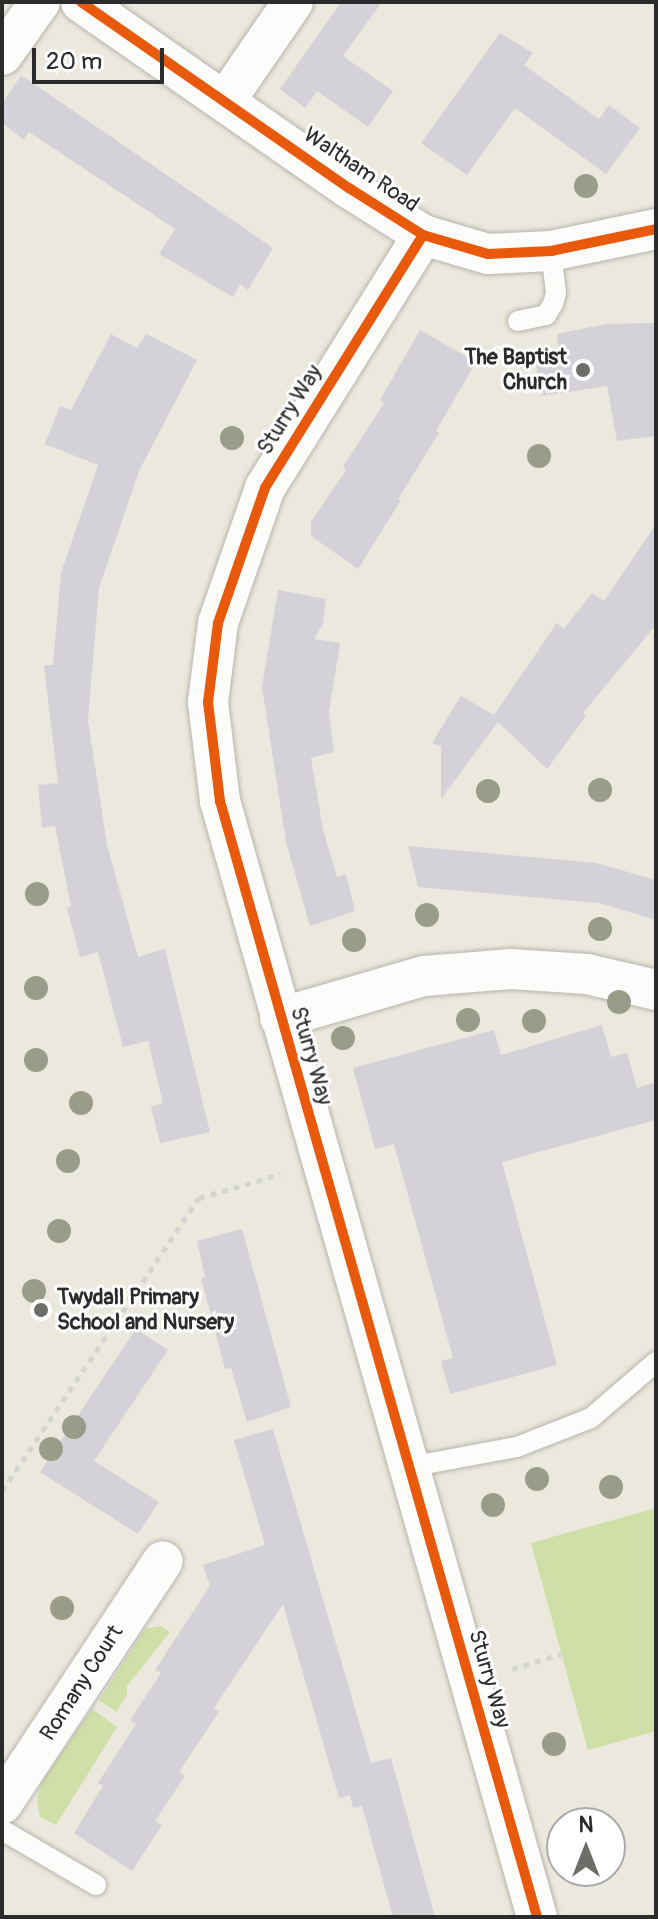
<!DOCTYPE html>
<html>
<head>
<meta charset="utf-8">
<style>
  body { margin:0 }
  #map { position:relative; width:658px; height:1919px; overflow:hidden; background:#ebe8dd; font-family:Pangolin,sans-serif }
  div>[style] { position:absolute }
  .green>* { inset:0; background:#d0dea8 }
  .building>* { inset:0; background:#d5d1d8 }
  .path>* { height:5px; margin-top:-2.5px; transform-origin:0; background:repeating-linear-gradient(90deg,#d4d4d1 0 6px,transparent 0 12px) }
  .roads { filter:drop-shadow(0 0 2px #b6b4ad) drop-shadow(0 0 2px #b6b4ad) }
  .lane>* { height:20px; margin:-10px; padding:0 10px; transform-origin:10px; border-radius:10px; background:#fcfcfa }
  .street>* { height:40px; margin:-20px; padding:0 20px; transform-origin:20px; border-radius:20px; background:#fcfcfa }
  .cycleway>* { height:10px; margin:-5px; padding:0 5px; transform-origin:5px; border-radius:5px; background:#e8590c }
  .trees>* { width:24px; height:24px; margin:-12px; border-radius:50%; background:#999c88 }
  .dots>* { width:22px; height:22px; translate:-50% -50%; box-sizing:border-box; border:4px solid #fff; border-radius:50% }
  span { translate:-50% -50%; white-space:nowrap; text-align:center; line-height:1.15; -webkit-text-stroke:6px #fff; paint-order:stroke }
  .street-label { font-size:22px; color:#2b2b2b }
  .poi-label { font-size:22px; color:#2b2b2b; font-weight:700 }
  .right { translate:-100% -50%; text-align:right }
  .left { translate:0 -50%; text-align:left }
  .frame { position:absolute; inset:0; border:4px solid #2b2b2b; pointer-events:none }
  .north { position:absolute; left:546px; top:1807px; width:80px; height:80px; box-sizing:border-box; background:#fff; border:2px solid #aaa; border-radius:50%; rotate:0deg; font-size:22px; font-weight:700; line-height:32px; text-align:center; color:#2b2b2b }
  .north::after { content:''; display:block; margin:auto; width:28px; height:36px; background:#6e6d69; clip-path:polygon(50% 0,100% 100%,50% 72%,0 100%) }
  .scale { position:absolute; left:32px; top:48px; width:132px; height:36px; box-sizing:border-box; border:4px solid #2b2b2b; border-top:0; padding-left:10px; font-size:24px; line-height:28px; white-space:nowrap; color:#2b2b2b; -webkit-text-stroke:6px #fff; paint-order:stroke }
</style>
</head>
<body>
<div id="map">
  <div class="green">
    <div style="clip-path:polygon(656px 1508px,656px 1731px,588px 1750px,531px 1543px)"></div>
    <div style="clip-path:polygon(161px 1626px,170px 1632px,127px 1686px,127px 1695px,116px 1712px,99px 1700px,145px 1629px)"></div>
    <div style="clip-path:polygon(92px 1709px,117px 1727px,56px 1825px,40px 1817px,37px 1800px,41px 1783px)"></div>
  </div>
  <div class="building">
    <div style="clip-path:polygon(341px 2px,382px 2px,343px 56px,393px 91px,368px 127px,317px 91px,305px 108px,280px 89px)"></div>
    <div style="clip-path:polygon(500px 33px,533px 53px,524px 65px,599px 119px,609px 105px,640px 128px,606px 174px,515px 108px,467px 175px,421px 143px)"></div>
    <div style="clip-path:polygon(21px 75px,273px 248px,248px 290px,240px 284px,233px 297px,159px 254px,175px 229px,29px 132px,24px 140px,2px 123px,2px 104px)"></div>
    <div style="clip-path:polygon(654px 323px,656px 436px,617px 441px,607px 386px,541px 396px,534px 352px,558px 348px,557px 334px,606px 324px)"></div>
    <div style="clip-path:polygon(420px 330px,476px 362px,436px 431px,439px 433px,398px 499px,401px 500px,358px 569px,311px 536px,311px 522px,346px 470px,343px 467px,384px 403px,380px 400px)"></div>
    <div style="clip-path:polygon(111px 334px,137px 348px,146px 334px,197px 360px,139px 471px,99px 588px,88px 720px,107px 845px,138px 957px,165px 949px,210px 1132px,160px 1143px,151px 1107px,163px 1103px,148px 1041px,123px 1047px,98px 952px,80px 957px,67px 908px,71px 906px,55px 826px,42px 828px,38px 785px,58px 783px,44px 665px,53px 665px,61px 573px,98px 465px,45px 444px,60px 406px,71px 410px)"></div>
    <div style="clip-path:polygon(656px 524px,656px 625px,583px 713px,586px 716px,547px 769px,498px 722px,441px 799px,441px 746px,432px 743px,461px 696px,494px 715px,557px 623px,564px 629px,592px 593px,604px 601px)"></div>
    <div style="clip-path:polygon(278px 590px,326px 599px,323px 624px,314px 639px,340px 643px,329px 712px,334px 752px,311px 758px,323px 830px,337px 877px,346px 874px,355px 911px,310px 926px,286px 842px,262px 687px)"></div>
    <div style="clip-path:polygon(408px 846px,596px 863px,656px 880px,656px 920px,599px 903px,418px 887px)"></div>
    <div style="clip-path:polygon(602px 1025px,611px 1057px,627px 1053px,637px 1088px,656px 1082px,656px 1120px,502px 1162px,557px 1365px,450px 1394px,441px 1361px,453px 1358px,394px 1144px,375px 1149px,353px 1068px,494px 1030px,501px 1055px)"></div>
    <div style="clip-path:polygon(242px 1229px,291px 1407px,247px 1422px,231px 1368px,225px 1369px,201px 1278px,205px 1277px,197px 1241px)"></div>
    <div style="clip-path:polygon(136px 1329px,168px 1350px,94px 1461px,159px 1502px,138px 1534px,40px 1472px)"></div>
    <div style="clip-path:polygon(273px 1429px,371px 1763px,391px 1758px,435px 1917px,393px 1917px,362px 1806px,353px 1808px,350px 1795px,339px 1798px,283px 1604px,214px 1708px,219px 1712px,179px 1772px,185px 1776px,155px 1821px,162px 1825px,132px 1871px,74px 1833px,103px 1786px,98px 1783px,136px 1724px,130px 1720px,161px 1673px,155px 1670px,210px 1586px,203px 1565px,265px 1545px,234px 1440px)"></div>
  </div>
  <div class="path">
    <div style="left:2px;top:1491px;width:353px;rotate:-56.1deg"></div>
    <div style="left:199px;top:1198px;width:85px;rotate:-16.3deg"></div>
    <div style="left:512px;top:1669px;width:51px;rotate:-17deg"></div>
  </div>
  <div class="roads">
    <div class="lane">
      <div style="left:518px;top:321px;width:29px;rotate:-12deg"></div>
      <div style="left:546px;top:315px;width:13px;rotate:-58deg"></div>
      <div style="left:553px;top:304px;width:11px;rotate:-75deg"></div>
      <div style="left:556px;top:293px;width:42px;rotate:-96.8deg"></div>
      <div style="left:409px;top:1467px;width:110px;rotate:-10.5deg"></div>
      <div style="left:517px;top:1447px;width:79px;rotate:-21.4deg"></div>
      <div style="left:591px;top:1418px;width:86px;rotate:-40.7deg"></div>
      <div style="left:2px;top:1830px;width:109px;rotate:30.3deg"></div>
    </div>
    <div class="street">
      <div style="left:81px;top:2px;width:326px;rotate:34.8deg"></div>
      <div style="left:349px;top:188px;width:88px;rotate:32.4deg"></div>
      <div style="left:423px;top:235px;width:68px;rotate:16.3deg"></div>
      <div style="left:488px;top:254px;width:63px;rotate:-2.7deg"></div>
      <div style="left:551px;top:251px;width:107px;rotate:-11.8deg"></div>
      <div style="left:2px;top:55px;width:65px;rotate:-54.4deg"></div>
      <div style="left:225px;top:101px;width:120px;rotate:-55.5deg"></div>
      <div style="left:423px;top:235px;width:298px;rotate:122deg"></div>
      <div style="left:265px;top:488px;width:143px;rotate:109.2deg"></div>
      <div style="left:218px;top:623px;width:80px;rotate:97.2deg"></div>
      <div style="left:208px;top:702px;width:100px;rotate:83.1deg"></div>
      <div style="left:220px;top:801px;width:1160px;rotate:74.14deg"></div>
      <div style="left:280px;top:1018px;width:150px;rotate:-16.3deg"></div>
      <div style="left:424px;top:976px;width:87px;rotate:-4.6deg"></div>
      <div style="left:511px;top:969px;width:76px;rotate:3.8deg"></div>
      <div style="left:587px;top:974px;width:71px;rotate:13.1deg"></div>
      <div style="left:2px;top:1804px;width:291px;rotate:-56.5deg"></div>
    </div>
  </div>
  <div class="cycleway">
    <div style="left:81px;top:2px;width:326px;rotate:34.8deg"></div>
    <div style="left:349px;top:188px;width:88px;rotate:32.4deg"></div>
    <div style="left:423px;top:235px;width:68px;rotate:16.3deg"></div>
    <div style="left:488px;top:254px;width:63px;rotate:-2.7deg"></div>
    <div style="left:551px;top:251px;width:107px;rotate:-11.8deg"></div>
    <div style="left:423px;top:235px;width:298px;rotate:122deg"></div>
    <div style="left:265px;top:488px;width:143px;rotate:109.2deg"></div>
    <div style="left:218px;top:623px;width:80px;rotate:97.2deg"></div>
    <div style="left:208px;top:702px;width:100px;rotate:83.1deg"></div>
    <div style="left:220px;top:801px;width:1160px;rotate:74.14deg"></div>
  </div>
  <div class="trees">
    <div style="left:586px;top:186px"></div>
    <div style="left:232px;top:438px"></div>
    <div style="left:539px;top:456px"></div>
    <div style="left:600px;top:790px"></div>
    <div style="left:488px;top:791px"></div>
    <div style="left:37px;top:894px"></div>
    <div style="left:427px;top:915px"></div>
    <div style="left:600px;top:929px"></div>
    <div style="left:354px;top:940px"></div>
    <div style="left:36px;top:988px"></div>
    <div style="left:619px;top:1002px"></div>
    <div style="left:468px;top:1020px"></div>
    <div style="left:534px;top:1021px"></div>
    <div style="left:343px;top:1038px"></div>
    <div style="left:36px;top:1060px"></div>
    <div style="left:81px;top:1103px"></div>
    <div style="left:68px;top:1161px"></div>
    <div style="left:59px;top:1231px"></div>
    <div style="left:34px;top:1291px"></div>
    <div style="left:74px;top:1427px"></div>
    <div style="left:51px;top:1449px"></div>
    <div style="left:537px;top:1479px"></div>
    <div style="left:611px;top:1487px"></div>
    <div style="left:493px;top:1505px"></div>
    <div style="left:62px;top:1608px"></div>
    <div style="left:554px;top:1744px"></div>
  </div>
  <div class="dots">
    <div style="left:583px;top:370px;background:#6e6d69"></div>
    <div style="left:41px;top:1310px;background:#6e6d69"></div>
  </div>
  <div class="street-label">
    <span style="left:361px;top:170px;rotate:34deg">Waltham Road</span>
    <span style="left:290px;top:410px;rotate:-58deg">Sturry Way</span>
    <span style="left:311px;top:1056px;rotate:74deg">Sturry Way</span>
    <span style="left:489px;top:1679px;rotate:74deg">Sturry Way</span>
    <span style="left:82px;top:1683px;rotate:-57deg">Romany Court</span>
  </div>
  <div class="poi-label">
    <span class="right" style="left:567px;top:370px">The Baptist<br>Church</span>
    <span class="left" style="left:57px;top:1310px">Twydall Primary<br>School and Nursery</span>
  </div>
  <div class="frame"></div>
  <div class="north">N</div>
  <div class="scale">20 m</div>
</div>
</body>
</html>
